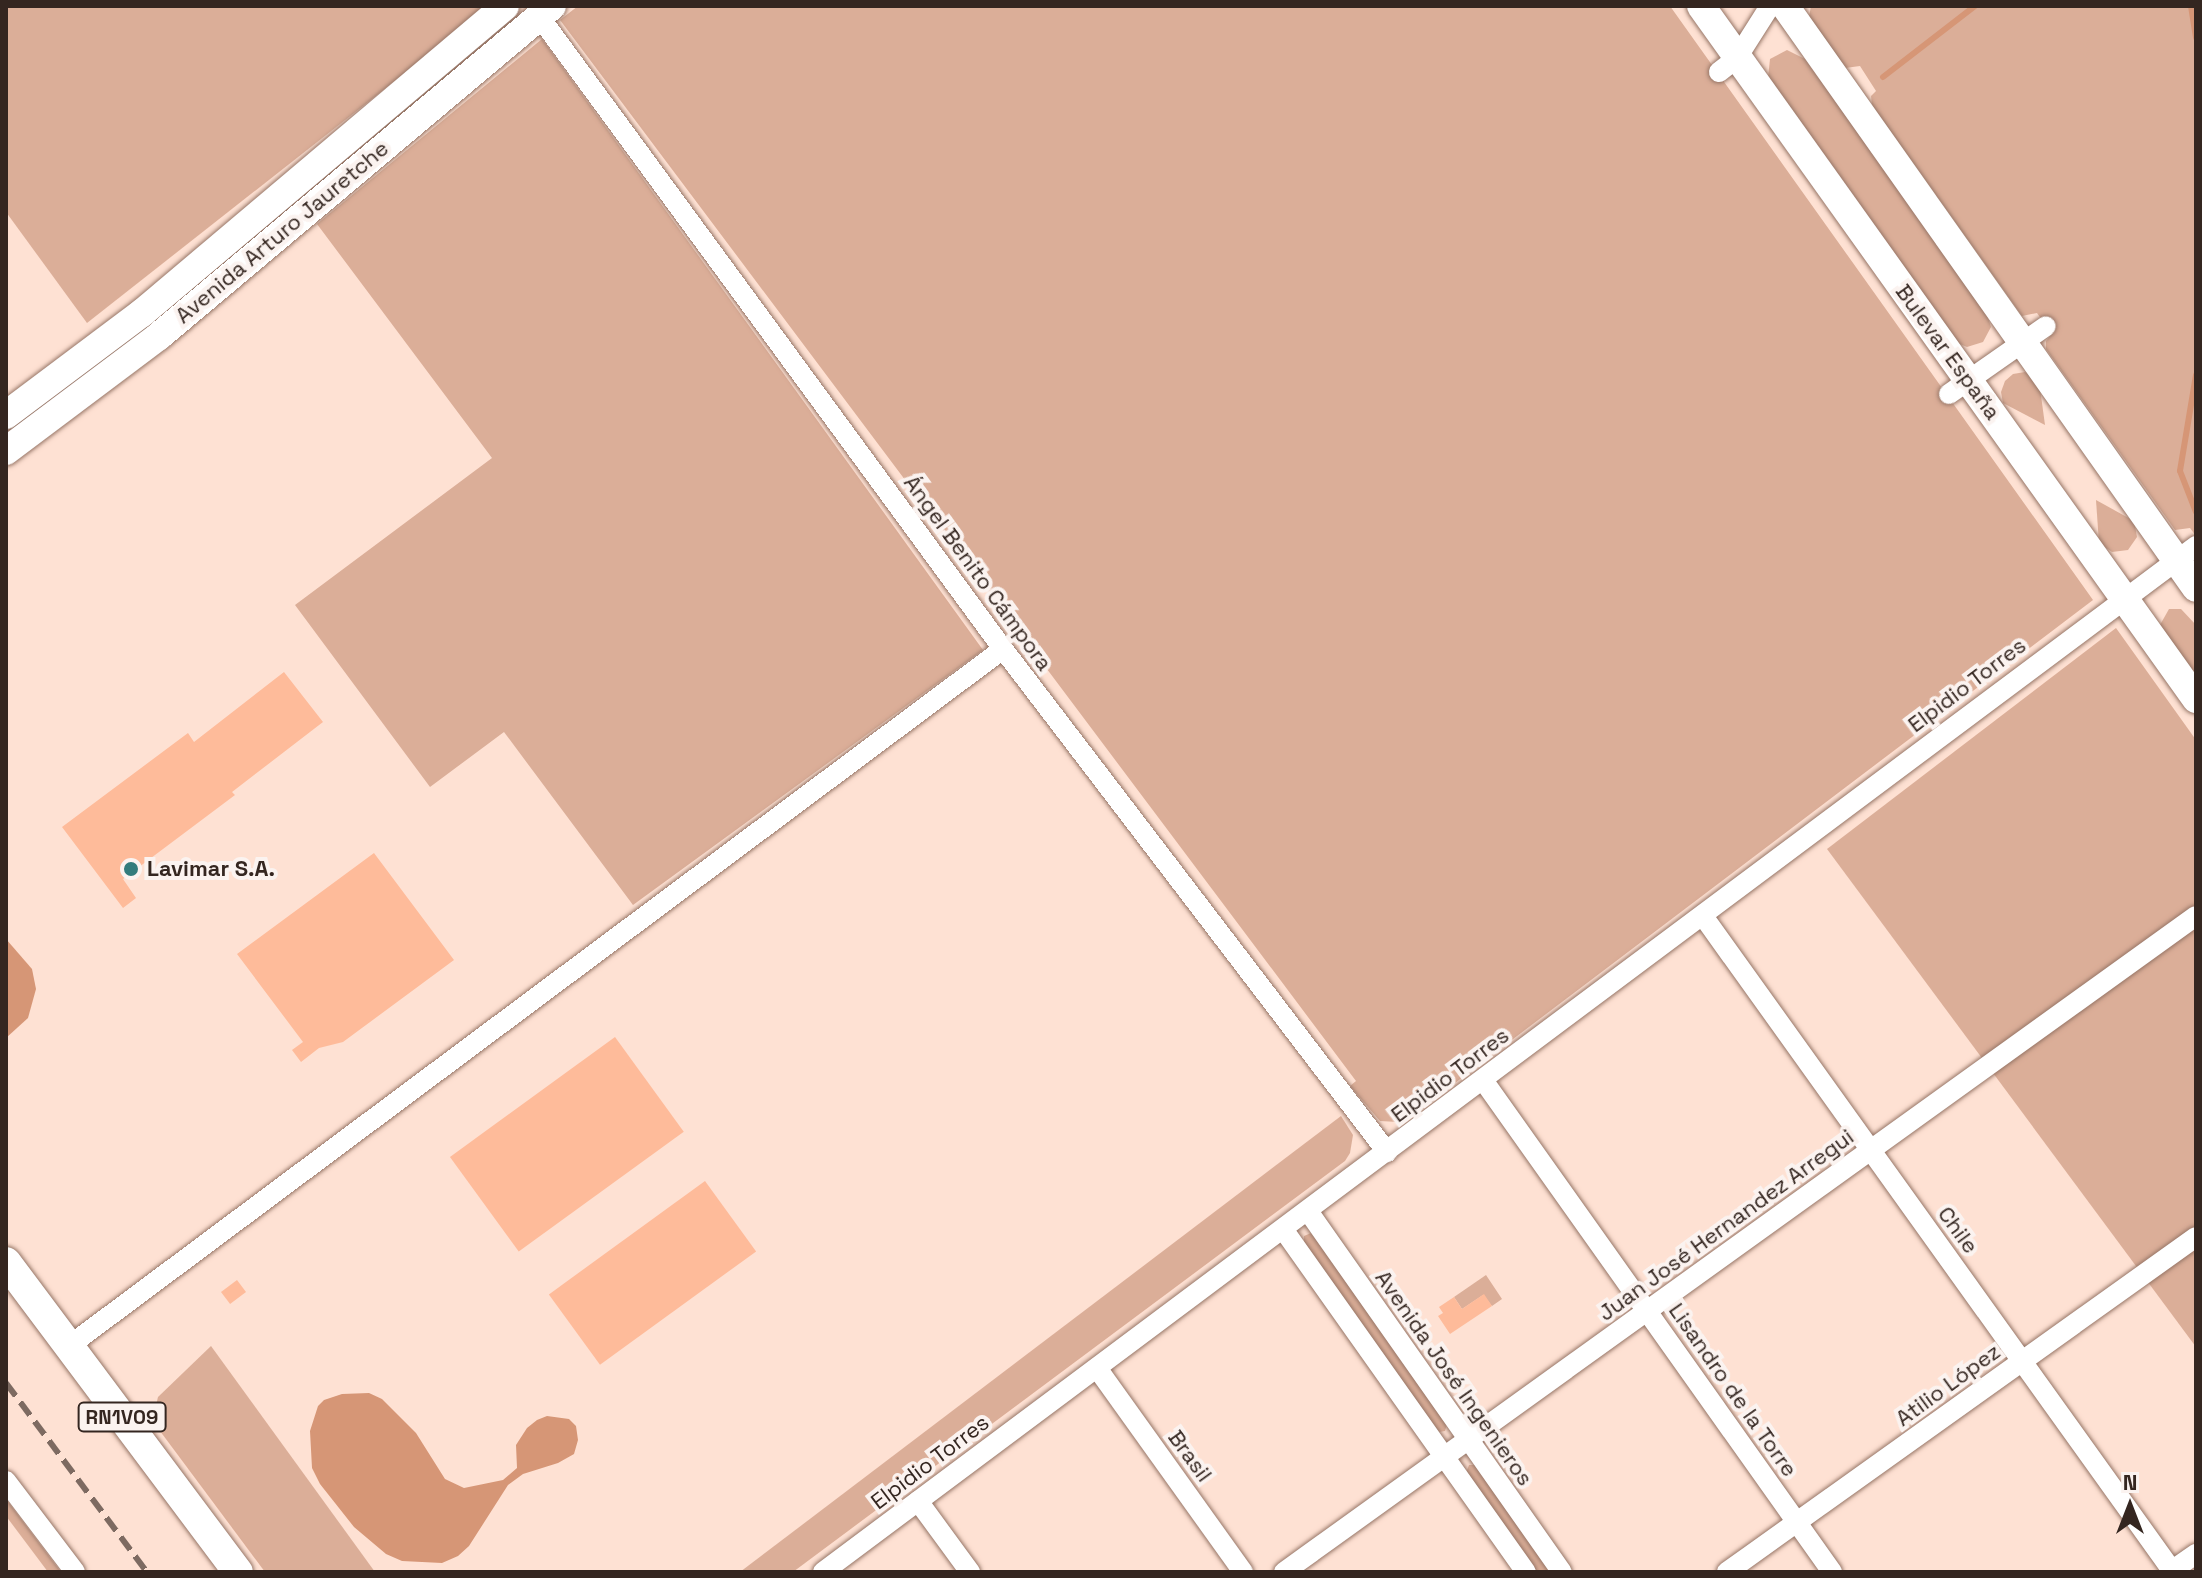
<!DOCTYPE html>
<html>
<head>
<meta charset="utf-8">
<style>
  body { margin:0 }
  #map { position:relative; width:2202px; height:1578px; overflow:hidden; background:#fee1d3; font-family:"Space Grotesk",sans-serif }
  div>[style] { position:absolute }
  .green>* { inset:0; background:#dbae98 }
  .water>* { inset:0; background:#d69676 }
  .stream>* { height:6px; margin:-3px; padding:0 3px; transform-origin:3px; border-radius:3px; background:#d69676 }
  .building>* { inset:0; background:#febb9a; transform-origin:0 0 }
  .roads { filter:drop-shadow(0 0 2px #967566) drop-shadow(0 0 2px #967566) }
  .minor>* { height:20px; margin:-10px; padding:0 10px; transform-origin:10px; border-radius:10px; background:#fff }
  .secondary>* { height:28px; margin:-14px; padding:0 14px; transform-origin:14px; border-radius:14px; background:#fff }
  .primary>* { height:30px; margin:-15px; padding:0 15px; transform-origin:15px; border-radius:15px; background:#fff }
  .rail>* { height:6px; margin-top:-3px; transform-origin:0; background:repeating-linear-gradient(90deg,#7d6a61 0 16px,transparent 0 24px) }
  .dots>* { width:22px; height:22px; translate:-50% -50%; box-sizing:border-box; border:4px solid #fbf3f0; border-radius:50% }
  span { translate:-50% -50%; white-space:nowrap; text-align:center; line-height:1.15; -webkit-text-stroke:8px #fbf3f0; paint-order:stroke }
  .shield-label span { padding:2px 6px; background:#fbf3f0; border:2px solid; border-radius:6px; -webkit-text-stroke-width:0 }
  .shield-label { font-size:20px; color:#342620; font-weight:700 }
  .street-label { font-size:22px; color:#342620 }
  .poi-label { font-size:22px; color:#342620; font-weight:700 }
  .left { translate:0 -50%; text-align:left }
  .frame { position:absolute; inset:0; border:8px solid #342620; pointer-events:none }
  .north { position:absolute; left:2090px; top:1466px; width:80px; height:80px; -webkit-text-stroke:6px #fbf3f0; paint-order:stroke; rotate:0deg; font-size:22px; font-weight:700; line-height:32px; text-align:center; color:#342620 }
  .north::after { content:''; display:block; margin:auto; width:28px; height:36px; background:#342620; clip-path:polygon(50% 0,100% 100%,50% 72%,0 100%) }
</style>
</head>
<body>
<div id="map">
  <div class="green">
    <div style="clip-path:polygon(6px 6px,490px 6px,87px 323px,6px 212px)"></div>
    <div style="clip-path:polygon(578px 6px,1670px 6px,2093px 600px,1414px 1114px,1398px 1122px,1380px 1121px,1350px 1086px,1356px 1081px,560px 20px)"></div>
    <div style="clip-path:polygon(1811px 6px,2196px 6px,2196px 536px,2190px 528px,2175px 530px,2046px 349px,2046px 341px,2052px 334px,2037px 313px,2022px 316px,1872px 105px,1871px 96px,1876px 91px,1860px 66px,1845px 68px,1809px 17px)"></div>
    <div style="clip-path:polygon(542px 39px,983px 650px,633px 905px,504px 732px,430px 787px,295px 605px,492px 458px,317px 224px)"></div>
    <div style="clip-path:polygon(1787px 50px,1805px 59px,1986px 312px,1991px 327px,1983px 342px,1967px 347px,1955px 342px,1768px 78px,1770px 59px)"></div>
    <div style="clip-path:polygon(2025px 372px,2039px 381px,2045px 425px,2003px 403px,2001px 392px,2005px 381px,2013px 374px)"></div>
    <div style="clip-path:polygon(2096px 500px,2134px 521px,2137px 537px,2128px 550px,2112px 552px,2099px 543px)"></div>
    <div style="clip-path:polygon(2169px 609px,2181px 609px,2196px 625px,2196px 678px,2160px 625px)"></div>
    <div style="clip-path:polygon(2116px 628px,2196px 740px,2196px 1347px,1827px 849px)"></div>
    <div style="clip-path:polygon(1341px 1116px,1353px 1135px,1350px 1153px,1345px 1161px,793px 1572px,740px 1572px)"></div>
    <div style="clip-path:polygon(1311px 1233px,1447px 1424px,1445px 1431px,1439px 1432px,1304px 1243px,1304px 1236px)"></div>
    <div style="clip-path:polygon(1486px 1275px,1502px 1299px,1492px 1306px,1483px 1295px,1462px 1309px,1454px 1297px)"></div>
    <div style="clip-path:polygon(211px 1346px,375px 1572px,265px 1572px,157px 1427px,154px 1414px,158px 1397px)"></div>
    <div style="clip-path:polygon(1469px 1465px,1475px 1465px,1552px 1572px,1536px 1572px,1466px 1473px)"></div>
    <div style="clip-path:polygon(6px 1499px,61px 1572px,48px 1572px,6px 1516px)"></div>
  </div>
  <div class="water">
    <div style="clip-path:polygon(6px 939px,32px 969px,36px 989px,28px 1018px,6px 1038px)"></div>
    <div style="clip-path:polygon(369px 1393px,382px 1399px,416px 1433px,445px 1479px,464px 1488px,503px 1480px,517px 1468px,516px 1445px,527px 1428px,537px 1420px,547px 1416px,569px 1419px,576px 1426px,578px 1440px,574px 1454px,558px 1463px,523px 1474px,508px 1485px,469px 1546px,458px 1556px,442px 1563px,402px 1561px,386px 1554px,354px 1527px,320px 1484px,312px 1468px,310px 1431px,318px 1406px,324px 1400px,342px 1394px)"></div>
  </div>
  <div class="stream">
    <div style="left:2191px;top:6px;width:32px;rotate:81deg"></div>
    <div style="left:1883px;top:77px;width:116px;rotate:-37.7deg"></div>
    <div style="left:2196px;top:375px;width:97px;rotate:99.5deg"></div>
    <div style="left:2180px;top:471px;width:44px;rotate:68.7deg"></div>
  </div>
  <div class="building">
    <div style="clip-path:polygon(284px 672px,323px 722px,232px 792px,235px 795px,123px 879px,136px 898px,123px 908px,62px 827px,188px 733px,194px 742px)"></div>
    <div style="clip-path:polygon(374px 853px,454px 960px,343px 1042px,319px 1048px,301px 1062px,292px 1050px,303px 1042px,237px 954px)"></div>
    <div style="left:615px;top:1037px;width:117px;height:204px;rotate:54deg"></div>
    <div style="left:705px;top:1181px;width:87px;height:193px;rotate:54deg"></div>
    <div style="left:237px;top:1280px;width:15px;height:20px;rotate:53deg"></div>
    <div style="clip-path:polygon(1484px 1294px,1492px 1306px,1450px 1334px,1438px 1316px,1443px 1313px,1439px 1307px,1454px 1297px,1462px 1309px)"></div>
  </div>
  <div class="roads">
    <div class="minor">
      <div style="left:539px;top:16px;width:785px;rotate:53.76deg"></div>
      <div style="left:1003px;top:649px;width:633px;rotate:52.64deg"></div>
      <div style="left:1719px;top:72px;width:23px;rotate:-38deg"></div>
      <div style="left:1737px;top:58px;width:62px;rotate:-57.6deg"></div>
      <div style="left:1949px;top:394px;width:118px;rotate:-35deg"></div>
      <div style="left:1703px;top:916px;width:807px;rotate:54.38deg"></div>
      <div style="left:1483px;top:1080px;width:603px;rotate:54.65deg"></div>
      <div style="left:1308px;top:1211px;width:441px;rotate:54.9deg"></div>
      <div style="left:1283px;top:1229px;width:420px;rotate:54.7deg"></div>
      <div style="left:69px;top:1346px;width:1165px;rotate:-36.73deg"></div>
      <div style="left:1097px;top:1368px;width:251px;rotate:54.4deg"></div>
      <div style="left:6px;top:1481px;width:114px;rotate:52.8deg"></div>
      <div style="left:918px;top:1501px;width:88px;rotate:53.8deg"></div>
      <div style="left:823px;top:1572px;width:1714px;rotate:-36.77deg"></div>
      <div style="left:1284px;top:1572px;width:1123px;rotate:-35.73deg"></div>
      <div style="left:1727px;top:1572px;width:576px;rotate:-35.54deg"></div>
      <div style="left:2170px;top:1572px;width:32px;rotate:-35deg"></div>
    </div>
    <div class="secondary">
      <div style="left:1701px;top:6px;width:852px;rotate:54.46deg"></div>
      <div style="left:1785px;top:6px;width:712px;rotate:54.77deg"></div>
      <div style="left:6px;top:415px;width:170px;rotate:-36.9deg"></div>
      <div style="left:142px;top:313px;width:475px;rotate:-40.2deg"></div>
      <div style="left:6px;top:451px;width:191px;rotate:-36.9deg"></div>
      <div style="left:159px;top:336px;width:513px;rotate:-40.02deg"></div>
    </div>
    <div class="primary">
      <div style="left:6px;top:1262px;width:387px;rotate:53.2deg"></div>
    </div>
  </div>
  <div class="rail">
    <div style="left:6px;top:1383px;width:236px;rotate:53.3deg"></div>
  </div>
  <div class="dots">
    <div style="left:131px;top:869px;background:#337c7d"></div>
  </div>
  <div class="shield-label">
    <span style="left:122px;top:1417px">RN1V09</span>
  </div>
  <div class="street-label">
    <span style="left:282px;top:232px;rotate:-40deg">Avenida Arturo Jauretche</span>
    <span style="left:1948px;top:352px;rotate:54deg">Bulevar España</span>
    <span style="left:978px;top:573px;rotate:54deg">Ángel Benito Cámpora</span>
    <span style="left:1967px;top:685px;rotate:-37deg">Elpidio Torres</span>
    <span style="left:1450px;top:1075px;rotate:-37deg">Elpidio Torres</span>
    <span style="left:1726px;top:1225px;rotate:-36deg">Juan José Hernandez Arregui</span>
    <span style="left:1958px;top:1230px;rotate:54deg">Chile</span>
    <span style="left:1454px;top:1378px;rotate:55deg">Avenida José Ingenieros</span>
    <span style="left:1948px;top:1385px;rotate:-36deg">Atilio López</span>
    <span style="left:1733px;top:1390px;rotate:55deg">Lisandro de la Torre</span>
    <span style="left:1190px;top:1456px;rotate:54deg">Brasil</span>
    <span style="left:930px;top:1462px;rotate:-37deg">Elpidio Torres</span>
  </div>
  <div class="poi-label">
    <span class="left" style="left:147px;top:869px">Lavimar S.A.</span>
  </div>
  <div class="frame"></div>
  <div class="north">N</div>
</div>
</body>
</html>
